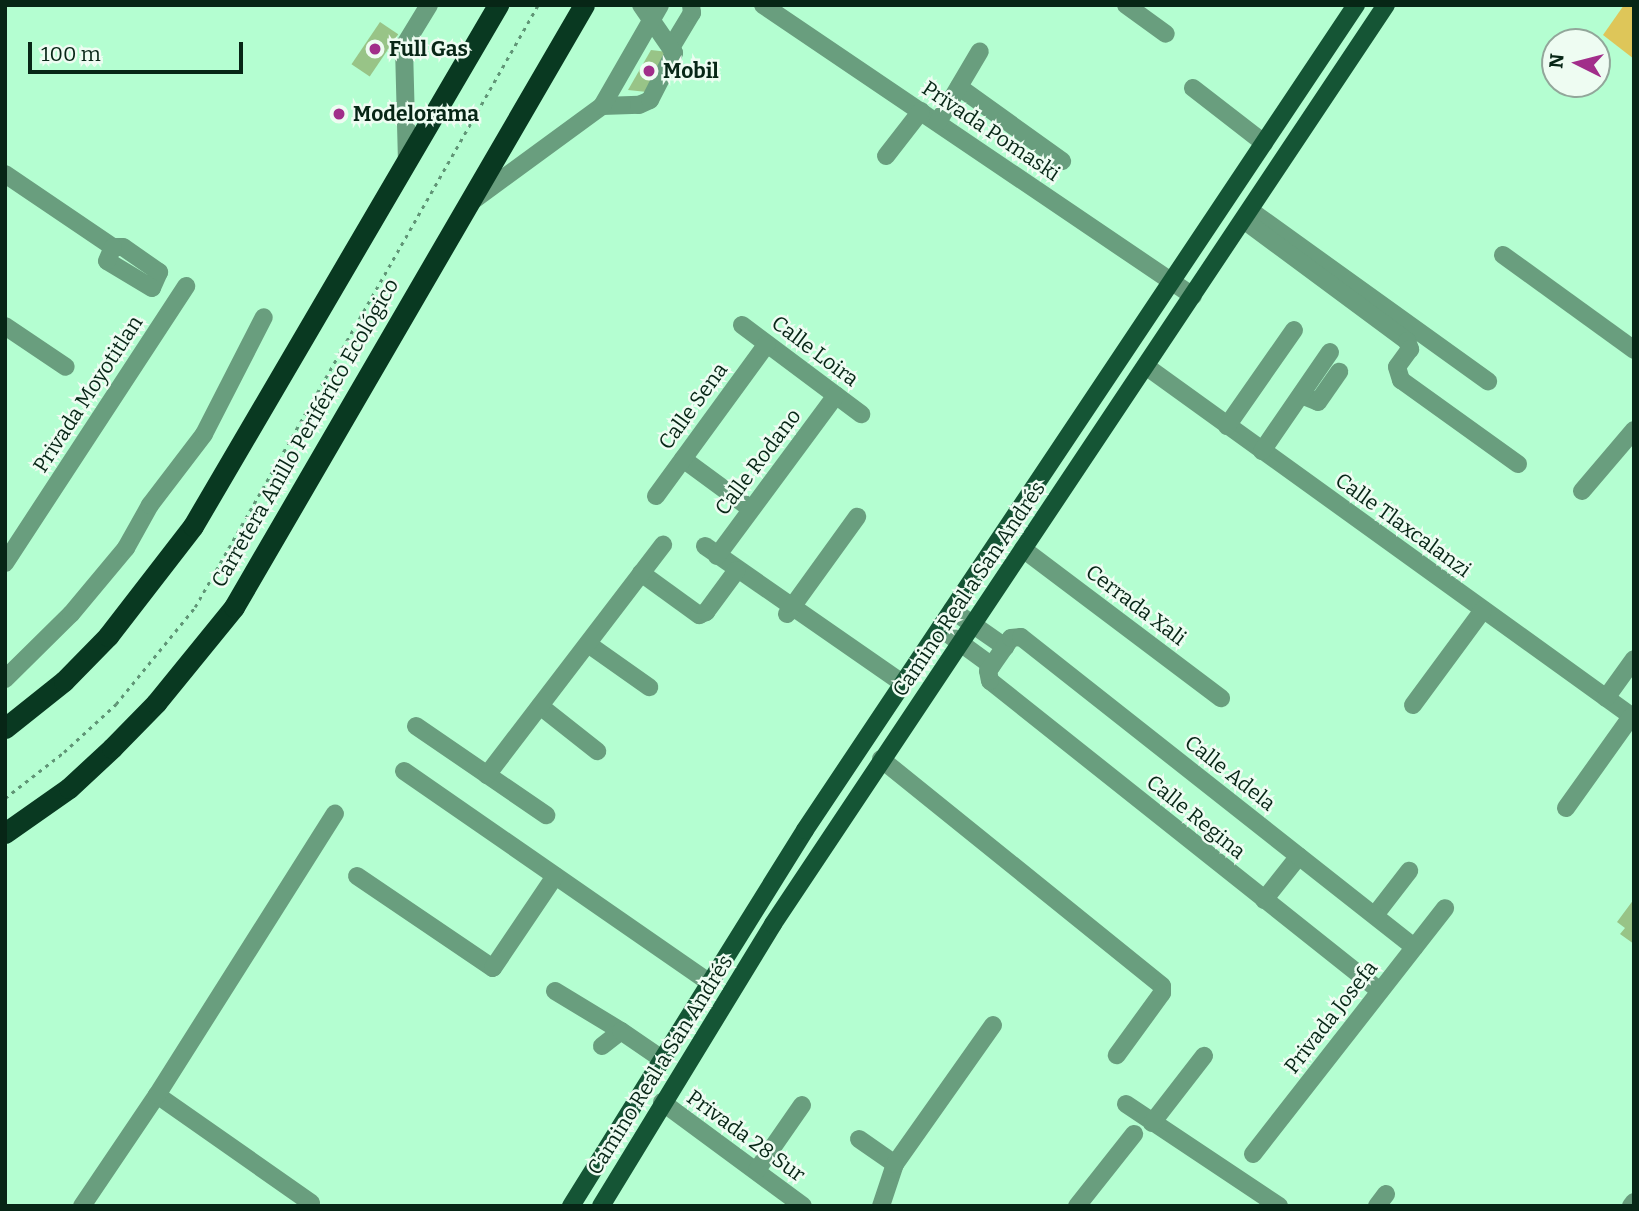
<!DOCTYPE html>
<html>
<head>
<meta charset="utf-8">
<style>
  body { margin:0 }
  #map { position:relative; width:1639px; height:1211px; overflow:hidden; background:#b4fed1; font-family:Bitter,serif }
  div>[style] { position:absolute }
  .green>* { inset:0; background:#dec659 }
  .building>* { inset:0; background:#98c487; transform-origin:0 0 }
  .path>* { height:2.5px; margin-top:-1.25px; transform-origin:0; background:repeating-linear-gradient(90deg,#609576 0 3.5px,transparent 0 8.5px) }
  .minor>* { height:18px; margin:-9px; padding:0 9px; transform-origin:9px; border-radius:9px; background:#699e7e }
  .major>* { height:18px; margin:-9px; padding:0 9px; transform-origin:9px; border-radius:9px; background:#155535 }
  .highway>* { height:21px; margin:-10.5px; padding:0 10.5px; transform-origin:10.5px; border-radius:10.5px; background:#093921 }
  .dots>* { width:19px; height:19px; translate:-50% -50%; box-sizing:border-box; border:4px solid #eefcf2; border-radius:50% }
  span { translate:-50% -50%; white-space:nowrap; text-align:center; line-height:1.15; -webkit-text-stroke:5px #eefcf2; paint-order:stroke }
  .poi-label { font-size:21px; color:#072616; font-weight:700 }
  .left { translate:0 -50%; text-align:left }
  .street-label { font-size:21px; color:#072616 }
  .frame { position:absolute; inset:0; border:7px solid #072616; pointer-events:none }
  .north { position:absolute; left:1541px; top:28px; width:70px; height:70px; box-sizing:border-box; background:#eefcf2; border:2px solid #92a69a; border-radius:50%; rotate:276deg; font-size:19px; font-weight:700; line-height:28px; text-align:center; color:#072616 }
  .north::after { content:''; display:block; margin:auto; width:24px; height:32px; background:#a12e8a; clip-path:polygon(50% 0,100% 100%,50% 72%,0 100%) }
  .scale { position:absolute; left:28px; top:42px; width:215px; height:32px; box-sizing:border-box; border:4px solid #072616; border-top:0; padding-left:9px; font-size:21px; line-height:24px; white-space:nowrap; color:#072616; -webkit-text-stroke:5px #eefcf2; paint-order:stroke }
</style>
</head>
<body>
<div id="map">
  <div class="green">
    <div style="clip-path:polygon(1624px 5px,1634px 5px,1634px 59px,1603px 35px)"></div>
  </div>
  <div class="building">
    <div style="left:380px;top:22px;width:22px;height:51px;rotate:34deg"></div>
    <div style="clip-path:polygon(651px 50px,668px 52px,647px 92px,628px 90px)"></div>
    <div style="clip-path:polygon(1634px 899px,1634px 944px,1620px 934px,1625px 928px,1617px 922px)"></div>
  </div>
  <div class="path">
    <div style="left:5px;top:798px;width:75px;rotate:-37.9deg"></div>
    <div style="left:64px;top:752px;width:71px;rotate:-42.7deg"></div>
    <div style="left:116px;top:704px;width:125px;rotate:-50.8deg"></div>
    <div style="left:195px;top:607px;width:693px;rotate:-60.33deg"></div>
  </div>
  <div class="minor">
    <div style="left:763px;top:5px;width:519px;rotate:34.09deg"></div>
    <div style="left:1126px;top:5px;width:49px;rotate:35.9deg"></div>
    <div style="left:672px;top:46px;width:39px;rotate:-59deg"></div>
    <div style="left:692px;top:13px;width:8px;rotate:-97deg"></div>
    <div style="left:959px;top:87px;width:127px;rotate:35.7deg"></div>
    <div style="left:1193px;top:88px;width:90px;rotate:37.8deg"></div>
    <div style="left:602px;top:106px;width:37px;rotate:-2deg"></div>
    <div style="left:639px;top:105px;width:12px;rotate:-24deg"></div>
    <div style="left:650px;top:100px;width:53px;rotate:-62.9deg"></div>
    <div style="left:674px;top:53px;width:58px;rotate:-124.5deg"></div>
    <div style="left:938px;top:122px;width:82px;rotate:-59.4deg"></div>
    <div style="left:886px;top:156px;width:57px;rotate:-52.1deg"></div>
    <div style="left:407px;top:162px;width:116px;rotate:-91.5deg"></div>
    <div style="left:404px;top:46px;width:48px;rotate:-58.6deg"></div>
    <div style="left:5px;top:174px;width:130px;rotate:34.1deg"></div>
    <div style="left:471px;top:202px;width:162px;rotate:-36.2deg"></div>
    <div style="left:602px;top:106px;width:116px;rotate:-60.1deg"></div>
    <div style="left:1251px;top:211px;width:292px;rotate:35.7deg"></div>
    <div style="left:1245px;top:221px;width:202px;rotate:36.5deg"></div>
    <div style="left:1407px;top:341px;width:9px;rotate:69deg"></div>
    <div style="left:1410px;top:349px;width:22px;rotate:126deg"></div>
    <div style="left:1397px;top:367px;width:14px;rotate:73deg"></div>
    <div style="left:1401px;top:380px;width:144px;rotate:35.7deg"></div>
    <div style="left:113px;top:247px;width:10px"></div>
    <div style="left:123px;top:247px;width:44px;rotate:34.8deg"></div>
    <div style="left:159px;top:272px;width:17px;rotate:114deg"></div>
    <div style="left:152px;top:288px;width:52px;rotate:-149deg"></div>
    <div style="left:107px;top:261px;width:15px;rotate:-67deg"></div>
    <div style="left:1503px;top:255px;width:162px;rotate:35.9deg"></div>
    <div style="left:742px;top:325px;width:149px;rotate:36.8deg"></div>
    <div style="left:5px;top:326px;width:73px;rotate:33.9deg"></div>
    <div style="left:1147px;top:367px;width:600px;rotate:35.78deg"></div>
    <div style="left:1301px;top:395px;width:18px;rotate:22deg"></div>
    <div style="left:1318px;top:402px;width:37px;rotate:-55deg"></div>
    <div style="left:1227px;top:426px;width:117px;rotate:-55.1deg"></div>
    <div style="left:1262px;top:451px;width:120px;rotate:-55.5deg"></div>
    <div style="left:683px;top:459px;width:84px;rotate:36.3deg"></div>
    <div style="left:1582px;top:491px;width:80px;rotate:-49.6deg"></div>
    <div style="left:656px;top:496px;width:188px;rotate:-53.9deg"></div>
    <div style="left:705px;top:546px;width:240px;rotate:34.8deg"></div>
    <div style="left:1023px;top:549px;width:248px;rotate:37deg"></div>
    <div style="left:717px;top:556px;width:200px;rotate:-53.5deg"></div>
    <div style="left:5px;top:563px;width:331px;rotate:-56.8deg"></div>
    <div style="left:641px;top:573px;width:72px;rotate:35.9deg"></div>
    <div style="left:699px;top:615px;width:8px;rotate:-23deg"></div>
    <div style="left:706px;top:612px;width:52px;rotate:-53.6deg"></div>
    <div style="left:952px;top:610px;width:65px;rotate:34.9deg"></div>
    <div style="left:787px;top:614px;width:120px;rotate:-54.2deg"></div>
    <div style="left:940px;top:628px;width:64px;rotate:36.2deg"></div>
    <div style="left:588px;top:644px;width:75px;rotate:35.2deg"></div>
    <div style="left:5px;top:679px;width:93px;rotate:-44.6deg"></div>
    <div style="left:71px;top:614px;width:86px;rotate:-50.2deg"></div>
    <div style="left:126px;top:548px;width:49px;rotate:-60.8deg"></div>
    <div style="left:150px;top:505px;width:89px;rotate:-52.7deg"></div>
    <div style="left:204px;top:434px;width:131px;rotate:-62.9deg"></div>
    <div style="left:1606px;top:698px;width:48px;rotate:-54.3deg"></div>
    <div style="left:1413px;top:705px;width:118px;rotate:-53.6deg"></div>
    <div style="left:540px;top:706px;width:73px;rotate:38.3deg"></div>
    <div style="left:416px;top:726px;width:158px;rotate:34.4deg"></div>
    <div style="left:881px;top:759px;width:361px;rotate:38.9deg"></div>
    <div style="left:1162px;top:986px;width:7px;rotate:90deg"></div>
    <div style="left:1162px;top:993px;width:77px;rotate:126deg"></div>
    <div style="left:404px;top:771px;width:369px;rotate:34.7deg"></div>
    <div style="left:487px;top:775px;width:290px;rotate:-52.6deg"></div>
    <div style="left:1566px;top:808px;width:112px;rotate:-54.5deg"></div>
    <div style="left:357px;top:876px;width:164px;rotate:34.1deg"></div>
    <div style="left:493px;top:968px;width:111px;rotate:-56deg"></div>
    <div style="left:1264px;top:900px;width:56px;rotate:-51.5deg"></div>
    <div style="left:1375px;top:915px;width:56px;rotate:-52.3deg"></div>
    <div style="left:555px;top:991px;width:77px;rotate:31.2deg"></div>
    <div style="left:1380px;top:991px;width:498px;rotate:-141.5deg"></div>
    <div style="left:990px;top:681px;width:10px;rotate:-101deg"></div>
    <div style="left:988px;top:671px;width:40px;rotate:-55.1deg"></div>
    <div style="left:1011px;top:638px;width:10px;rotate:-6deg"></div>
    <div style="left:1021px;top:637px;width:501px;rotate:38.27deg"></div>
    <div style="left:602px;top:1046px;width:24px;rotate:-38deg"></div>
    <div style="left:621px;top:1031px;width:46px;rotate:34.4deg"></div>
    <div style="left:157px;top:1095px;width:188px;rotate:35deg"></div>
    <div style="left:662px;top:1102px;width:175px;rotate:36.4deg"></div>
    <div style="left:1126px;top:1104px;width:184px;rotate:33.7deg"></div>
    <div style="left:1152px;top:1123px;width:85px;rotate:-52.2deg"></div>
    <div style="left:859px;top:1139px;width:44px;rotate:34.8deg"></div>
    <div style="left:1253px;top:1154px;width:312px;rotate:-52deg"></div>
    <div style="left:757px;top:1170px;width:79px;rotate:-55.3deg"></div>
    <div style="left:82px;top:1206px;width:134px;rotate:-56deg"></div>
    <div style="left:157px;top:1095px;width:333px;rotate:-57.7deg"></div>
    <div style="left:881px;top:1206px;width:44px;rotate:-71.6deg"></div>
    <div style="left:895px;top:1164px;width:170px;rotate:-54.8deg"></div>
    <div style="left:1077px;top:1206px;width:92px;rotate:-51.6deg"></div>
    <div style="left:1377px;top:1206px;width:15px;rotate:-53deg"></div>
    <div style="left:1631px;top:1206px;width:5px;rotate:-53deg"></div>
  </div>
  <div class="major">
    <div style="left:571px;top:1206px;width:443px;rotate:-58.1deg"></div>
    <div style="left:805px;top:830px;width:992px;rotate:-56.26deg"></div>
    <div style="left:601px;top:1206px;width:330px;rotate:-58.6deg"></div>
    <div style="left:773px;top:924px;width:1105px;rotate:-56.3deg"></div>
  </div>
  <div class="highway">
    <div style="left:5px;top:728px;width:75px;rotate:-38.5deg"></div>
    <div style="left:64px;top:681px;width:63px;rotate:-45.6deg"></div>
    <div style="left:108px;top:636px;width:139px;rotate:-52.3deg"></div>
    <div style="left:193px;top:526px;width:604px;rotate:-59.65deg"></div>
    <div style="left:5px;top:833px;width:78px;rotate:-35.1deg"></div>
    <div style="left:69px;top:788px;width:59px;rotate:-42.9deg"></div>
    <div style="left:112px;top:748px;width:63px;rotate:-45.6deg"></div>
    <div style="left:156px;top:703px;width:124px;rotate:-50.9deg"></div>
    <div style="left:234px;top:607px;width:696px;rotate:-59.83deg"></div>
  </div>
  <div class="dots">
    <div style="left:375px;top:49px;background:#a12e8a"></div>
    <div style="left:649px;top:71px;background:#a12e8a"></div>
    <div style="left:339px;top:114px;background:#a12e8a"></div>
  </div>
  <div class="poi-label">
    <span class="left" style="left:389px;top:49px">Full Gas</span>
    <span class="left" style="left:663px;top:71px">Mobil</span>
    <span class="left" style="left:353px;top:114px">Modelorama</span>
  </div>
  <div class="street-label">
    <span style="left:991px;top:131px;rotate:34deg">Privada Pomaski</span>
    <span style="left:815px;top:351px;rotate:37deg">Calle Loira</span>
    <span style="left:88px;top:394px;rotate:-57deg">Privada Moyotitlan</span>
    <span style="left:693px;top:406px;rotate:-54deg">Calle Sena</span>
    <span style="left:305px;top:433px;rotate:-60deg">Carretera Anillo Periférico Ecológico</span>
    <span style="left:758px;top:462px;rotate:-53deg">Calle Rodano</span>
    <span style="left:1403px;top:525px;rotate:36deg">Calle Tlaxcalanzi</span>
    <span style="left:969px;top:589px;rotate:-56deg">Camino Real a San Andrés</span>
    <span style="left:1136px;top:605px;rotate:37deg">Cerrada Xali</span>
    <span style="left:1230px;top:773px;rotate:38deg">Calle Adela</span>
    <span style="left:1196px;top:817px;rotate:39deg">Calle Regina</span>
    <span style="left:1331px;top:1017px;rotate:-52deg">Privada Josefa</span>
    <span style="left:660px;top:1065px;rotate:-58deg">Camino Real a San Andrés</span>
    <span style="left:746px;top:1136px;rotate:36deg">Privada 28 Sur</span>
  </div>
  <div class="frame"></div>
  <div class="north">N</div>
  <div class="scale">100 m</div>
</div>
</body>
</html>
